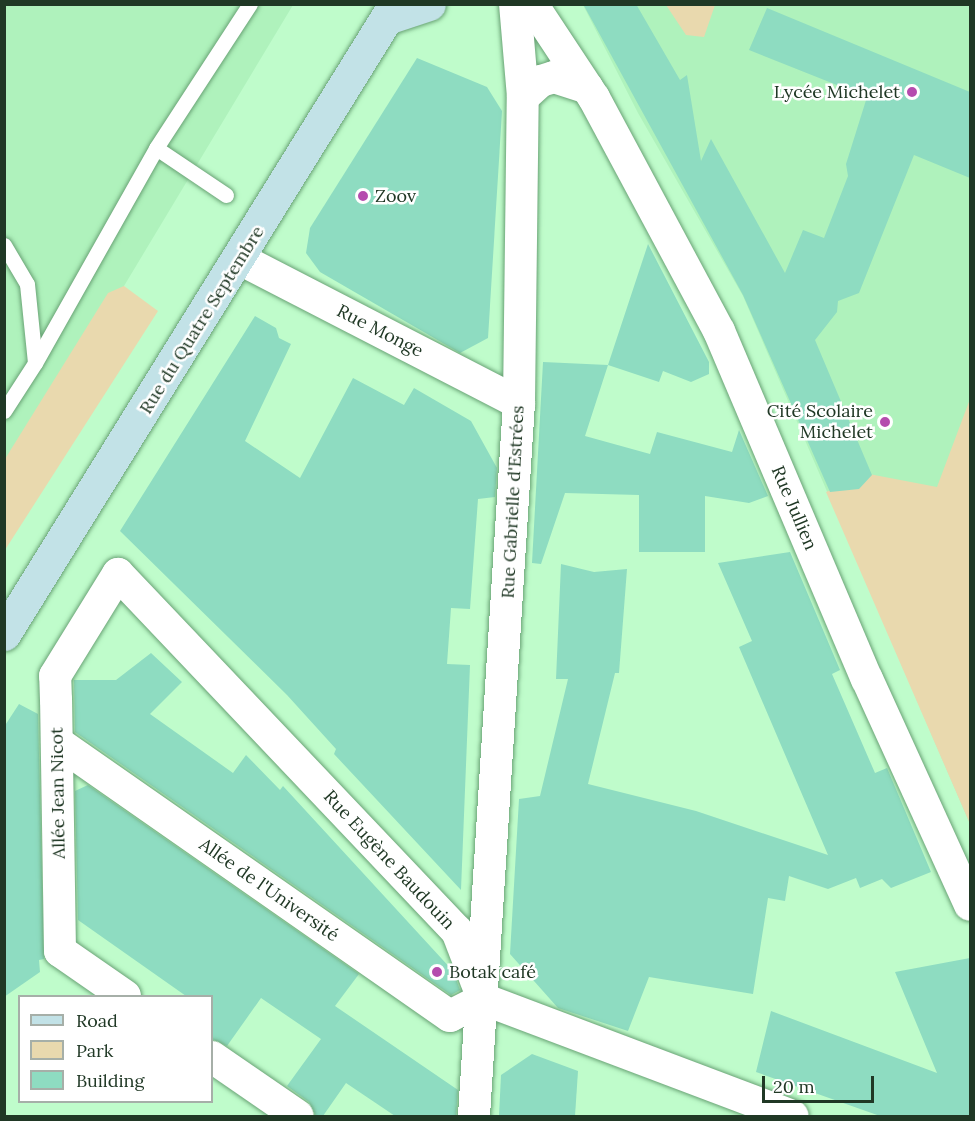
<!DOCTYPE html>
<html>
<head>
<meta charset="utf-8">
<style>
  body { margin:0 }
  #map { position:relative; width:975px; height:1121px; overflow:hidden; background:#bffccb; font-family:Lora,serif }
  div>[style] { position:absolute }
  .built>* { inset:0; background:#aff2bc }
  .green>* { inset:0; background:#e9d9ae }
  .building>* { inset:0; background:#8edcc1 }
  .roads { filter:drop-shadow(0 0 2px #69a375) drop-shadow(0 0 2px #69a375) }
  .lane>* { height:15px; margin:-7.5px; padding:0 7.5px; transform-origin:7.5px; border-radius:7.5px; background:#fff }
  .street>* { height:32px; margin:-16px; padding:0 16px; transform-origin:16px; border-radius:16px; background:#fff }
  .secondary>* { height:33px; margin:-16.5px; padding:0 16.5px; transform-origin:16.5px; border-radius:16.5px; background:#c2e2e7 }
  .dots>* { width:16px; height:16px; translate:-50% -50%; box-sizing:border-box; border:3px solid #fff; border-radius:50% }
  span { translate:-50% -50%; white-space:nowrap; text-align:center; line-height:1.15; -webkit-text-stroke:5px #fff; paint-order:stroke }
  .poi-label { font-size:18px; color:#203825 }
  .right { translate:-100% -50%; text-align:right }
  .left { translate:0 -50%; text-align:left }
  .street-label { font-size:18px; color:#203825 }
  .frame { position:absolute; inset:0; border:6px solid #203825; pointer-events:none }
  .legend { position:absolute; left:18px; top:995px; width:195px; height:108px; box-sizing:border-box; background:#fff; border:2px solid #a6afa8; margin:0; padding:8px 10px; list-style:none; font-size:18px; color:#203825 }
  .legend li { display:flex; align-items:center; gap:12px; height:30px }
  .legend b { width:30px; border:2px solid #a6afa8 }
  .scale { position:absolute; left:762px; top:1076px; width:112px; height:27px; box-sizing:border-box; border:3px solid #203825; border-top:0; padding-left:8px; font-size:18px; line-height:21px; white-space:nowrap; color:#203825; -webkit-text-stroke:4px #fff; paint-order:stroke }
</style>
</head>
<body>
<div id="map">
  <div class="built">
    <div style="clip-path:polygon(5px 5px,293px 5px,124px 286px,123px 317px,5px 504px)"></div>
    <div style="clip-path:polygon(583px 5px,970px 5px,970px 824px,743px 296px,638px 113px)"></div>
  </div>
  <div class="green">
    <div style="clip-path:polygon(666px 5px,715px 5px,704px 37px,686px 35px)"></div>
    <div style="clip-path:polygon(124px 286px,158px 311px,5px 550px,5px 459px,108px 293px)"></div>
    <div style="clip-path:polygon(970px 399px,970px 824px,826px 492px,869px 474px,937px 487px)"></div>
  </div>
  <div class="building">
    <div style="clip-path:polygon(583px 4px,636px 4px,680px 80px,687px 75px,701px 161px,711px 139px,785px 273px,803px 230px,824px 238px,848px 176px,846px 164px,867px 97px,749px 50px,767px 8px,970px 92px,970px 178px,914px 155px,859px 293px,838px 301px,837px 312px,815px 340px,872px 475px,859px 489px,830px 492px,743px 295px)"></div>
    <div style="clip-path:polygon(417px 58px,487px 87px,502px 111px,488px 338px,460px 353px,320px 272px,306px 253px,310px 228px)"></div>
    <div style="clip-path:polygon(648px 244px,709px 362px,709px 374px,691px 382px,663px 371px,659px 382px,608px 365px)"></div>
    <div style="clip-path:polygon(255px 316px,276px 328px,279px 338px,291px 344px,245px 441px,300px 478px,353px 378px,404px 405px,414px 388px,471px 421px,497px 468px,495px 497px,478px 499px,470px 609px,451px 608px,447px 664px,470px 665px,461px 890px,334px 754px,336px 749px,287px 695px,120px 531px)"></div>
    <div style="clip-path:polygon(543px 362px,608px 365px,585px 436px,650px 454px,657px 432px,732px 452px,739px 430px,768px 496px,749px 503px,705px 496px,705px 552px,639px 552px,639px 495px,565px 493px,541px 564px,532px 563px)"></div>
    <div style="clip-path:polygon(790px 552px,840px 670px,832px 674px,875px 773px,887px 768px,931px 872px,891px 888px,882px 879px,860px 888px,856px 878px,828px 889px,789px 876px,785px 901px,768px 898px,753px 994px,649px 977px,628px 1031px,558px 1008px,510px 954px,519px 799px,540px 796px,568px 679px,556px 679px,561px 564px,594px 572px,627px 569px,619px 673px,615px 673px,588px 784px,696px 811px,828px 855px,739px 647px,752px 641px,718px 563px)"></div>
    <div style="clip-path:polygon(151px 653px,182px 682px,150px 714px,233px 773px,246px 755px,280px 790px,283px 786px,453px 971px,460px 990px,451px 995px,75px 732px,74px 680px,116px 680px)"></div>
    <div style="clip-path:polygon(19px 704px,38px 714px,44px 959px,39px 960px,40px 972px,4px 997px,4px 727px)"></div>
    <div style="clip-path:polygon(88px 785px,359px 974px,335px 1006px,458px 1090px,456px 1116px,395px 1116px,346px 1083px,323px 1116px,316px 1116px,309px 1102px,287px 1086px,321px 1039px,261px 998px,227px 1046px,212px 1039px,212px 996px,186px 996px,78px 920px,75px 791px)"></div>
    <div style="clip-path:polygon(970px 958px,970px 1116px,880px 1116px,756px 1072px,771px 1011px,937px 1073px,895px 972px)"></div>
    <div style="clip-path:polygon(532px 1054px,578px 1071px,575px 1116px,499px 1116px,501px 1075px)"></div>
  </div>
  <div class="roads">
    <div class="lane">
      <div style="left:226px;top:195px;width:84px;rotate:-146.1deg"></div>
      <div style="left:156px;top:148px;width:172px;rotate:-56.9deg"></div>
      <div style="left:4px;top:245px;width:45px;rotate:59.5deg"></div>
      <div style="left:27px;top:284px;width:79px;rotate:84.2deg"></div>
      <div style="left:35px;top:363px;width:57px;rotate:122.9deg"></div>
      <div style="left:35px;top:363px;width:247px;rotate:-60.6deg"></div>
    </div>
    <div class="street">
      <div style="left:532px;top:4px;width:113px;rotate:56.6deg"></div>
      <div style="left:594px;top:98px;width:264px;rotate:61.8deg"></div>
      <div style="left:719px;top:331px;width:378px;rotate:67deg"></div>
      <div style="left:867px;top:679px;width:248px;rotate:65.5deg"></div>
      <div style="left:523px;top:97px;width:24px;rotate:-42deg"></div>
      <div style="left:541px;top:81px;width:14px;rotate:-17deg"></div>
      <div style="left:554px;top:77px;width:35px;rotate:18deg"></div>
      <div style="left:240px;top:259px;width:314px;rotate:27.3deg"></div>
      <div style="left:57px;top:742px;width:479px;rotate:34.9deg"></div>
      <div style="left:450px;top:1016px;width:37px;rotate:-27deg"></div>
      <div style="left:125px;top:996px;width:79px;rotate:-145.3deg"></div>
      <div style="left:60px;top:951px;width:251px;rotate:-90.9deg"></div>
      <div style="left:56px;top:700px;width:24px;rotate:-92deg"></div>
      <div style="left:55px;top:676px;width:120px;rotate:-58.3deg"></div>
      <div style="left:118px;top:574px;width:492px;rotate:46.5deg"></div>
      <div style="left:457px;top:931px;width:73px;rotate:69.1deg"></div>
      <div style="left:483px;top:999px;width:331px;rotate:20.7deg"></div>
      <div style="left:212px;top:1057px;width:104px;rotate:34.5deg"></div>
      <div style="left:474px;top:1116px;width:714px;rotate:-86.39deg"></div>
      <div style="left:519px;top:403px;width:306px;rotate:-89.3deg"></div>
      <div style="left:523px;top:97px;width:93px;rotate:-94.9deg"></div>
    </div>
    <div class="secondary">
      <div style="left:390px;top:17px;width:41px;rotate:-18.4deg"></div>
      <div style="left:4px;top:634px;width:741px;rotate:-58.17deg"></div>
    </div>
  </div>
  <div class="dots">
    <div style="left:912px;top:92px;background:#b54cae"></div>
    <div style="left:363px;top:196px;background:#b54cae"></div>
    <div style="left:885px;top:422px;background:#b54cae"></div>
    <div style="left:437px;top:972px;background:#b54cae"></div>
  </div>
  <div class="poi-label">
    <span class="right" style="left:900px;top:92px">Lycée Michelet</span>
    <span class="left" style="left:375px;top:196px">Zoov</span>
    <span class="right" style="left:873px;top:422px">Cité Scolaire<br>Michelet</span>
    <span class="left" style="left:449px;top:972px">Botak café</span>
  </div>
  <div class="street-label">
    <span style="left:202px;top:320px;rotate:-58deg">Rue du Quatre Septembre</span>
    <span style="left:380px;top:331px;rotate:27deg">Rue Monge</span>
    <span style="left:513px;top:502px;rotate:-87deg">Rue Gabrielle d'Estrées</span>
    <span style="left:794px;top:508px;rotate:67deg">Rue Jullien</span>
    <span style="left:58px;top:793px;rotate:-91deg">Allée Jean Nicot</span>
    <span style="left:389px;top:860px;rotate:47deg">Rue Eugène Baudouin</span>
    <span style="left:269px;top:890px;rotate:35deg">Allée de l'Université</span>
  </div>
  <div class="frame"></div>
  <ul class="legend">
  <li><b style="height:8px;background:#c2e2e7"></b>Road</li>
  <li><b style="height:16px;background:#e9d9ae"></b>Park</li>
  <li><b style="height:16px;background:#8edcc1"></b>Building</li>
  </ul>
  <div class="scale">20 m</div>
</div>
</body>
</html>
